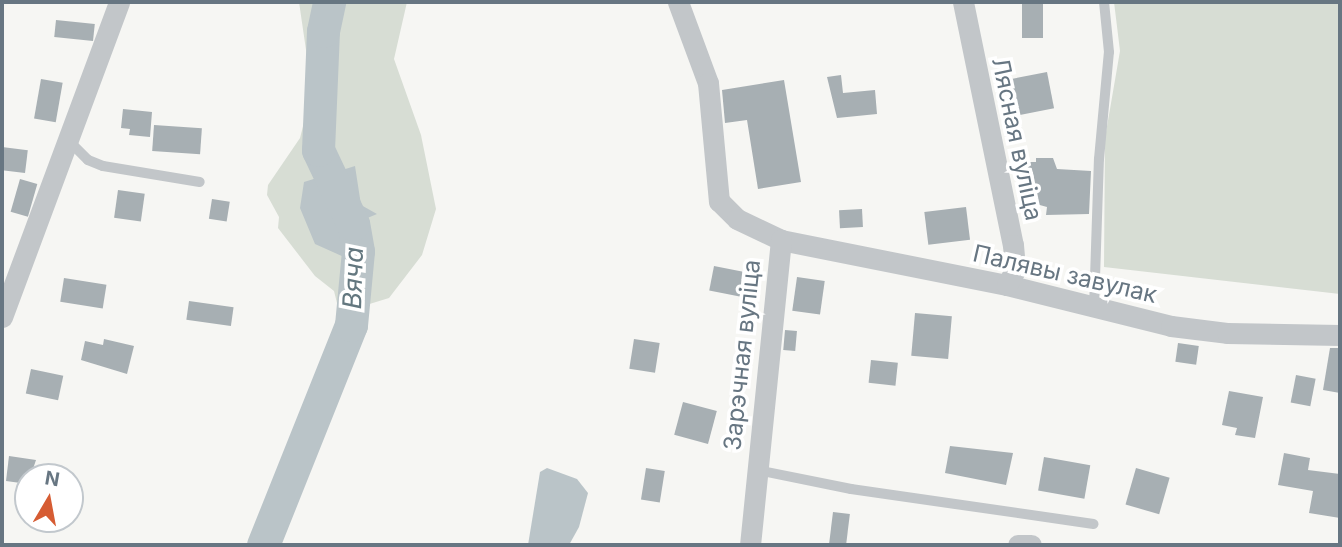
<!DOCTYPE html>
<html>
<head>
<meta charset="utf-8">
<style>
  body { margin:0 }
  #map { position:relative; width:1342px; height:547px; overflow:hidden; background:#f6f6f3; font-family:Inter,sans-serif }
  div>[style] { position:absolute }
  .green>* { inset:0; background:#d7ddd4 }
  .water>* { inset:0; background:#bac4c8 }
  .river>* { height:33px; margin:-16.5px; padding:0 16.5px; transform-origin:16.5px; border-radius:16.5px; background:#bac4c8 }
  .building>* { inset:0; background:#a7afb3; transform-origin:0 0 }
  .lane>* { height:10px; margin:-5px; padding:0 5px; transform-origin:5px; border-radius:5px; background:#c2c6c9 }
  .street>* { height:21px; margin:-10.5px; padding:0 10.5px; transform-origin:10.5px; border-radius:10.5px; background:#c2c6c9 }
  span { translate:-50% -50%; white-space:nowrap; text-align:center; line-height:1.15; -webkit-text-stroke:7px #fff; paint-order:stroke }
  .street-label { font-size:24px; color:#677682 }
  .water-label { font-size:26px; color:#63777f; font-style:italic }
  .frame { position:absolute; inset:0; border:4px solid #677682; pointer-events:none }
  .north { position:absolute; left:14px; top:463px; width:70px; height:70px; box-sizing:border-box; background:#fff; border:2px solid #c2c8cd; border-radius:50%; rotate:10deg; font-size:19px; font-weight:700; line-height:28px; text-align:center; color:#677682 }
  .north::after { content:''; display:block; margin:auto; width:24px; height:32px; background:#d65c33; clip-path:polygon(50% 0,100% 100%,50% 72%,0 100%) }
</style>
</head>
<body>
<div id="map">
  <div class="green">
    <div style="clip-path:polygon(299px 2px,407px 2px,394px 59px,421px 135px,436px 209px,422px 255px,389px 298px,363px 306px,343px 308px,337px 303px,334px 291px,315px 276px,278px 228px,279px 217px,267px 195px,268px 185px,300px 138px,312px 91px)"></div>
    <div style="clip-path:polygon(1114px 2px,1340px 2px,1340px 294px,1104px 267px,1105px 138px,1120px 51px)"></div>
  </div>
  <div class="water">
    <div style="clip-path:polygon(355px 166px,361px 205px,377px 214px,353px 224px,358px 251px,344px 257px,315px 244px,300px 208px,304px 182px)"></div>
    <div style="clip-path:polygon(547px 468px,577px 479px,588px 493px,579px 527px,569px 545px,528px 545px,540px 472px)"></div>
  </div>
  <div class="river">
    <div style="left:263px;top:545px;width:237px;rotate:-68.2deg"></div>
    <div style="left:351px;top:325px;width:74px;rotate:-84.6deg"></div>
    <div style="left:358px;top:251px;width:27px;rotate:-100deg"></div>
    <div style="left:353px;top:224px;width:82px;rotate:-115.3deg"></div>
    <div style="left:318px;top:150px;width:119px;rotate:-87.6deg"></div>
    <div style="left:323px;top:31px;width:30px;rotate:-78deg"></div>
  </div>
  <div class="building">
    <div style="left:1022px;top:2px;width:21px;height:36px"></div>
    <div style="left:56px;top:20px;width:39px;height:17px;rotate:6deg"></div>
    <div style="left:1047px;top:72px;width:37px;height:42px;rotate:79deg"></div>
    <div style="clip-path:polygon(841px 75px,843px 93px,875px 90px,877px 114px,837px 118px,827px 77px)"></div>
    <div style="left:41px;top:79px;width:22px;height:40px;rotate:10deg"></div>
    <div style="clip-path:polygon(784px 80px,801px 182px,758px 189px,747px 120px,725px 123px,722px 90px)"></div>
    <div style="clip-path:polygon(123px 109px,152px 112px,150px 137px,129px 135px,130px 129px,121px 128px)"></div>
    <div style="left:154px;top:125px;width:48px;height:26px;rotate:4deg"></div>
    <div style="left:2px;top:147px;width:26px;height:23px;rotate:7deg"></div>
    <div style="clip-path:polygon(1036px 158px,1053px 158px,1057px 169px,1091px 171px,1089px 214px,1046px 215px,1047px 207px,1018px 199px,1020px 162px,1036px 162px)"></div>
    <div style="left:20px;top:179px;width:18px;height:34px;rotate:16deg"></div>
    <div style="left:118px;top:190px;width:27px;height:28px;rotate:8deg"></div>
    <div style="left:212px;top:199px;width:18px;height:20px;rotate:9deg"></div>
    <div style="left:966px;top:207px;width:33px;height:42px;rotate:83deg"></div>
    <div style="left:862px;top:209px;width:18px;height:23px;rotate:87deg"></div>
    <div style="left:714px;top:266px;width:31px;height:25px;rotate:11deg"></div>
    <div style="left:797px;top:277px;width:28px;height:34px;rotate:8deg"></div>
    <div style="left:64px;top:278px;width:43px;height:24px;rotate:9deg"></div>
    <div style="left:189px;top:301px;width:45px;height:19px;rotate:8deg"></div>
    <div style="left:915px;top:313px;width:37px;height:43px;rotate:5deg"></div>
    <div style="left:785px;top:330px;width:12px;height:20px;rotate:5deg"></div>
    <div style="clip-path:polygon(104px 339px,134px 346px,127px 374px,81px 360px,85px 341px,103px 345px)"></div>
    <div style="left:634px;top:339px;width:26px;height:30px;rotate:9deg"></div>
    <div style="left:1178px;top:343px;width:21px;height:19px;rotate:8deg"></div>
    <div style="clip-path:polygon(1330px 348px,1340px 348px,1340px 393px,1323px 390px)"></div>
    <div style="left:871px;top:360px;width:27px;height:23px;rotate:6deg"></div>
    <div style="left:31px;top:369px;width:33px;height:25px;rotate:12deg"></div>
    <div style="left:1296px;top:375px;width:20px;height:28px;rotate:11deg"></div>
    <div style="clip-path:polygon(1229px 391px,1263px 397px,1255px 438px,1235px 435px,1237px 428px,1222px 425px)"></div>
    <div style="left:683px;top:402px;width:35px;height:34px;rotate:15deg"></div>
    <div style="clip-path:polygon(950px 446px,1013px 453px,1006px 485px,945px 473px)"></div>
    <div style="clip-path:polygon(1284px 453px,1310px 458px,1308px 470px,1340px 474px,1340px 518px,1309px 513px,1313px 491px,1278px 485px)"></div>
    <div style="clip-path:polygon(9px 456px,36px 460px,28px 484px,6px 481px)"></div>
    <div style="left:1044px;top:457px;width:47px;height:34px;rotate:10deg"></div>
    <div style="left:646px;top:468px;width:19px;height:32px;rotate:9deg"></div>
    <div style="left:1136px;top:468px;width:35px;height:38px;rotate:16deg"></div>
    <div style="left:833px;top:512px;width:17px;height:33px;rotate:7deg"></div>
  </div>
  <div class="lane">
    <div style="left:69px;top:141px;width:27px;rotate:45deg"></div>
    <div style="left:88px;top:160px;width:16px;rotate:22deg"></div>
    <div style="left:103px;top:166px;width:98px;rotate:9.4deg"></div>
    <div style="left:1094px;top:308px;width:149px;rotate:-88.1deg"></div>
    <div style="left:1099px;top:159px;width:107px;rotate:-84.7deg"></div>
    <div style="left:1109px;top:52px;width:50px;rotate:-95.7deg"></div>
    <div style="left:757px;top:470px;width:96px;rotate:11.4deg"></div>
    <div style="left:851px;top:489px;width:245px;rotate:8.2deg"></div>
  </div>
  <div class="street">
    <div style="left:678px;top:2px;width:86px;rotate:69.7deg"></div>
    <div style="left:708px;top:83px;width:119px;rotate:84.7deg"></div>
    <div style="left:719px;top:201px;width:25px;rotate:45deg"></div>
    <div style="left:737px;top:219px;width:49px;rotate:25.5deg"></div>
    <div style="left:781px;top:240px;width:230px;rotate:11.3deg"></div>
    <div style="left:1007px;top:285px;width:169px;rotate:14deg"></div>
    <div style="left:1171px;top:326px;width:56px;rotate:7.1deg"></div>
    <div style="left:1227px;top:333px;width:113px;rotate:1deg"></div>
    <div style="left:963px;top:2px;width:248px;rotate:78.4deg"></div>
    <div style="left:1013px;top:245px;width:25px;rotate:85deg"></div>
    <div style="left:1015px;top:270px;width:17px;rotate:118deg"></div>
    <div style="left:2px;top:317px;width:336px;rotate:-69.6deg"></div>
    <div style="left:750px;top:545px;width:307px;rotate:-84.2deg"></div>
    <div style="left:1018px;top:545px;width:13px"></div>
  </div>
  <div class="street-label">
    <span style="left:1017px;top:139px;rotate:78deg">Лясная вуліца</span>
    <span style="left:1065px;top:274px;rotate:13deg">Палявы завулак</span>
    <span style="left:742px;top:355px;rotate:-84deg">Зарэчная вуліца</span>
  </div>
  <div class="water-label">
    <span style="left:353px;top:278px;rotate:-88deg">Вяча</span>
  </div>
  <div class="frame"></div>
  <div class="north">N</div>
</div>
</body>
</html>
